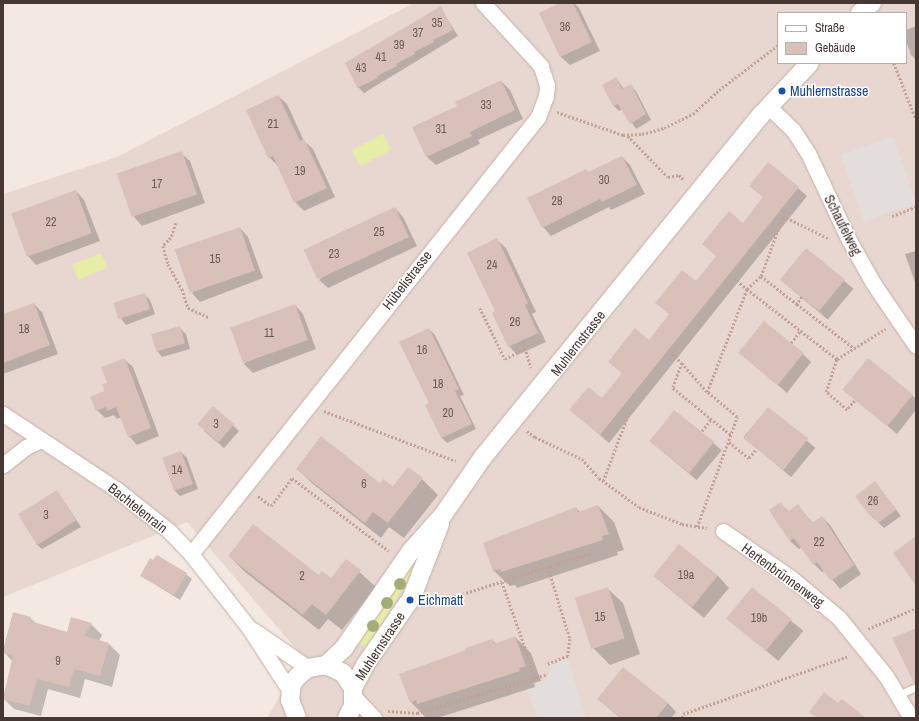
<!DOCTYPE html>
<html>
<head>
<meta charset="utf-8">
<style>
  body { margin:0 }
  #map { position:relative; width:919px; height:721px; overflow:hidden; background:#f3e8e2; font-family:"Archivo Narrow",sans-serif }
  div>[style] { position:absolute }
  .residential>* { inset:0; background:#e8d7d0 }
  .green>* { inset:0; background:#e7eda6; transform-origin:0 0 }
  .parking>* { inset:0; background:#e3dddc; transform-origin:0 0 }
  .shadow>* { inset:0; background:#0003; transform-origin:0 0 }
  .building>* { inset:0; background:#d9c1ba; transform-origin:0 0 }
  .path>* { height:2.5px; margin-top:-1.25px; transform-origin:0; background:repeating-linear-gradient(90deg,#c3a194 0 2px,transparent 0 4px) }
  .roads { filter:drop-shadow(0 0 1px #c3afa7) drop-shadow(0 0 1px #c3afa7) }
  .service>* { height:7px; margin:-3.5px; padding:0 3.5px; transform-origin:3.5px; border-radius:3.5px; background:#fff }
  .minor>* { height:15px; margin:-7.5px; padding:0 7.5px; transform-origin:7.5px; border-radius:7.5px; background:#fff }
  .tertiary>* { height:18px; margin:-9px; padding:0 9px; transform-origin:9px; border-radius:9px; background:#fff }
  .trees>* { width:12px; height:12px; margin:-6px; border-radius:50%; background:#a5ad77 }
  .dots>* { width:11px; height:11px; translate:-50% -50%; box-sizing:border-box; border:2px solid #fff; border-radius:50% }
  span { translate:-50% -50%; white-space:nowrap; text-align:center; line-height:1.15; -webkit-text-stroke:3px #fff; paint-order:stroke }
  .number-label { font-size:12px; color:#6b5a54 }
  .number-label span { -webkit-text-stroke-width:0 }
  .transit-label { font-size:14px; color:#164399 }
  .left { translate:0 -50%; text-align:left }
  .street-label { font-size:14px; color:#463732 }
  .frame { position:absolute; inset:0; border:4px solid #463732; pointer-events:none }
  .legend { position:absolute; left:777px; top:12px; width:130px; height:52px; box-sizing:border-box; background:#fff; border:1px solid #b5afad; margin:0; padding:5px 7px; list-style:none; font-size:12px; color:#463732 }
  .legend li { display:flex; align-items:center; gap:8px; height:20px }
  .legend b { width:20px; border:1px solid #b5afad }
</style>
</head>
<body>
<div id="map">
  <div class="residential">
    <div style="clip-path:polygon(evenodd,414px 3px,916px 3px,916px 718px,267px 718px,303px 657px,187px 522px,3px 597px,3px 194px,117px 157px,414px 3px,778px 13px,906px 13px,906px 63px,778px 63px,778px 13px)"></div>
  </div>
  <div class="green">
    <div style="left:383px;top:134px;width:18px;height:35px;rotate:63deg"></div>
    <div style="left:101px;top:253px;width:16px;height:31px;rotate:68deg"></div>
    <div style="clip-path:polygon(417px 556px,418px 561px,367px 649px,357px 641px)"></div>
  </div>
  <div class="parking">
    <div style="left:893px;top:137px;width:70px;height:55px;rotate:71deg"></div>
    <div style="clip-path:polygon(567px 658px,586px 718px,538px 718px,526px 687px,546px 680px,552px 664px)"></div>
  </div>
  <div class="shadow">
    <div style="clip-path:polygon(562px 3px,574px 3px,579px 8px,600px 51px,570px 65px,561px 57px,540px 14px)"></div>
    <div style="clip-path:polygon(440px 7px,458px 36px,364px 93px,358px 87px)"></div>
    <div style="clip-path:polygon(916px 26px,916px 60px,911px 55px,906px 41px,906px 30px)"></div>
    <div style="clip-path:polygon(616px 78px,624px 89px,631px 86px,636px 91px,651px 120px,636px 129px,623px 109px,619px 111px,614px 106px,604px 85px)"></div>
    <div style="clip-path:polygon(501px 81px,510px 90px,523px 119px,478px 140px,480px 144px,436px 165px,427px 157px,413px 128px,458px 106px)"></div>
    <div style="clip-path:polygon(278px 96px,287px 104px,304px 141px,313px 149px,335px 197px,304px 211px,295px 202px,278px 166px,269px 157px)"></div>
    <div style="clip-path:polygon(181px 153px,190px 161px,205px 203px,142px 226px,134px 217px)"></div>
    <div style="clip-path:polygon(622px 157px,630px 165px,645px 194px,611px 210px,609px 207px,551px 236px,543px 227px,589px 173px)"></div>
    <div style="clip-path:polygon(750px 186px,798px 188px,807px 196px,609px 443px,571px 410px,602px 400px,623px 374px,609px 361px,649px 341px,670px 315px,657px 303px,696px 283px,717px 257px,704px 244px,743px 224px,764px 198px)"></div>
    <div style="clip-path:polygon(76px 191px,84px 200px,100px 241px,36px 265px,28px 256px)"></div>
    <div style="clip-path:polygon(395px 208px,403px 217px,417px 246px,328px 288px,319px 280px)"></div>
    <div style="clip-path:polygon(240px 228px,248px 237px,263px 278px,200px 302px,192px 293px)"></div>
    <div style="clip-path:polygon(497px 240px,506px 248px,536px 312px,532px 314px,546px 342px,517px 355px,509px 346px,496px 312px)"></div>
    <div style="left:806px;top:249px;width:62px;height:40px;rotate:40deg"></div>
    <div style="clip-path:polygon(916px 251px,916px 285px,905px 254px)"></div>
    <div style="clip-path:polygon(145px 295px,150px 300px,155px 314px,126px 325px,121px 319px)"></div>
    <div style="clip-path:polygon(34px 304px,42px 312px,58px 354px,3px 374px,3px 315px)"></div>
    <div style="clip-path:polygon(295px 305px,303px 314px,316px 349px,253px 373px,244px 364px)"></div>
    <div style="clip-path:polygon(181px 329px,186px 334px,190px 349px,162px 357px,157px 351px)"></div>
    <div style="clip-path:polygon(429px 329px,435px 335px,464px 395px,460px 396px,476px 429px,447px 443px,442px 438px,426px 406px,431px 404px)"></div>
    <div style="clip-path:polygon(740px 353px,803px 354px,811px 362px,787px 393px)"></div>
    <div style="clip-path:polygon(124px 359px,133px 367px,159px 436px,137px 445px,129px 436px,121px 417px,117px 419px,114px 415px,105px 418px,97px 410px,108px 383px)"></div>
    <div style="clip-path:polygon(844px 390px,912px 395px,916px 399px,916px 410px,897px 434px)"></div>
    <div style="clip-path:polygon(213px 407px,239px 431px,224px 448px,204px 431px)"></div>
    <div style="left:768px;top:408px;width:62px;height:38px;rotate:40deg"></div>
    <div style="left:675px;top:411px;width:61px;height:39px;rotate:40deg"></div>
    <div style="clip-path:polygon(181px 452px,187px 458px,198px 489px,180px 496px,174px 490px,163px 458px)"></div>
    <div style="clip-path:polygon(297px 469px,393px 487px,422px 479px,438px 495px,404px 538px,389px 527px,381px 538px,313px 484px)"></div>
    <div style="clip-path:polygon(875px 482px,901px 516px,884px 528px,868px 513px)"></div>
    <div style="clip-path:polygon(57px 491px,81px 527px,42px 549px,36px 544px)"></div>
    <div style="clip-path:polygon(781px 504px,789px 512px,798px 506px,813px 523px,822px 517px,830px 525px,861px 574px,840px 589px,825px 571px,822px 572px,814px 564px,802px 547px,799px 549px,790px 541px)"></div>
    <div style="clip-path:polygon(598px 506px,614px 522px,624px 550px,617px 552px,618px 555px,517px 588px,515px 585px,510px 586px,494px 571px,484px 543px,576px 508px,580px 512px)"></div>
    <div style="clip-path:polygon(229px 556px,331px 580px,346px 560px,376px 587px,342px 630px,328px 619px,319px 630px,245px 572px)"></div>
    <div style="clip-path:polygon(153px 561px,186px 574px,192px 579px,180px 600px,141px 576px)"></div>
    <div style="clip-path:polygon(654px 576px,718px 576px,729px 588px,704px 618px)"></div>
    <div style="clip-path:polygon(607px 588px,623px 603px,640px 654px,610px 665px,594px 649px)"></div>
    <div style="left:752px;top:588px;width:67px;height:39px;rotate:40deg"></div>
    <div style="clip-path:polygon(13px 613px,30px 618px,37px 624px,68px 633px,91px 624px,102px 635px,99px 641px,109px 644px,120px 655px,112px 687px,85px 679px,80px 698px,48px 689px,41px 716px,14px 709px,3px 698px,13px 662px,3px 651px)"></div>
    <div style="clip-path:polygon(515px 637px,531px 653px,541px 681px,534px 683px,535px 687px,437px 718px,426px 718px,411px 702px,467px 651px,492px 640px,496px 644px)"></div>
    <div style="clip-path:polygon(598px 699px,668px 703px,676px 712px,671px 718px,620px 718px)"></div>
  </div>
  <div class="building">
    <div style="clip-path:polygon(560px 3px,573px 3px,592px 42px,560px 57px,539px 13px)"></div>
    <div style="clip-path:polygon(441px 6px,453px 30px,433px 40px,434px 42px,414px 52px,415px 54px,396px 64px,397px 66px,377px 76px,378px 78px,357px 88px,345px 63px)"></div>
    <div style="clip-path:polygon(616px 77px,622px 89px,631px 84px,646px 114px,630px 124px,618px 104px,613px 106px,602px 85px)"></div>
    <div style="clip-path:polygon(501px 80px,515px 110px,470px 132px,472px 136px,426px 157px,412px 127px,457px 106px,455px 102px)"></div>
    <div style="clip-path:polygon(278px 95px,300px 141px,304px 139px,327px 188px,294px 203px,273px 156px,268px 158px,246px 110px)"></div>
    <div style="left:182px;top:151px;width:46px;height:69px;rotate:71deg"></div>
    <div style="clip-path:polygon(622px 156px,637px 185px,602px 202px,600px 199px,542px 228px,527px 198px,586px 169px,588px 172px)"></div>
    <div style="clip-path:polygon(768px 162px,799px 187px,600px 435px,569px 410px,588px 387px,602px 398px,622px 373px,608px 362px,635px 328px,649px 340px,669px 314px,655px 303px,682px 270px,696px 281px,716px 256px,702px 244px,729px 211px,743px 223px,763px 197px,749px 186px)"></div>
    <div style="left:76px;top:190px;width:46px;height:69px;rotate:70deg"></div>
    <div style="left:395px;top:207px;width:33px;height:101px;rotate:65deg"></div>
    <div style="left:240px;top:227px;width:46px;height:69px;rotate:71deg"></div>
    <div style="clip-path:polygon(497px 238px,528px 303px,525px 305px,538px 333px,508px 347px,492px 313px,495px 311px,467px 253px)"></div>
    <div style="left:806px;top:248px;width:50px;height:41px;rotate:39deg"></div>
    <div style="left:145px;top:293px;width:17px;height:33px;rotate:73deg"></div>
    <div style="clip-path:polygon(34px 303px,50px 345px,3px 363px,3px 314px)"></div>
    <div style="left:295px;top:304px;width:38px;height:69px;rotate:70deg"></div>
    <div style="left:764px;top:321px;width:51px;height:41px;rotate:39deg"></div>
    <div style="left:180px;top:326px;width:18px;height:30px;rotate:74deg"></div>
    <div style="clip-path:polygon(429px 328px,459px 389px,455px 391px,472px 424px,441px 438px,425px 405px,429px 403px,399px 342px)"></div>
    <div style="clip-path:polygon(125px 358px,151px 428px,128px 437px,116px 407px,107px 411px,106px 407px,96px 411px,90px 397px,104px 391px,102px 384px,107px 383px,101px 367px)"></div>
    <div style="left:868px;top:358px;width:58px;height:41px;rotate:39deg"></div>
    <div style="left:213px;top:406px;width:28px;height:24px;rotate:41deg"></div>
    <div style="left:768px;top:407px;width:51px;height:40px;rotate:38deg"></div>
    <div style="left:674px;top:410px;width:51px;height:40px;rotate:38deg"></div>
    <div style="clip-path:polygon(321px 436px,380px 483px,383px 479px,393px 486px,408px 467px,423px 478px,388px 523px,373px 512px,365px 523px,296px 469px)"></div>
    <div style="left:181px;top:451px;width:35px;height:20px;rotate:70deg"></div>
    <div style="clip-path:polygon(875px 481px,896px 510px,878px 523px,873px 516px,868px 514px,855px 496px)"></div>
    <div style="left:57px;top:490px;width:36px;height:46px;rotate:58deg"></div>
    <div style="clip-path:polygon(781px 502px,787px 512px,798px 504px,812px 523px,822px 516px,854px 565px,831px 581px,817px 562px,813px 565px,794px 538px,790px 541px,777px 523px,769px 510px)"></div>
    <div style="clip-path:polygon(598px 505px,609px 534px,602px 536px,603px 540px,501px 572px,500px 569px,493px 571px,483px 543px,576px 507px,578px 512px)"></div>
    <div style="clip-path:polygon(253px 524px,319px 575px,322px 571px,331px 578px,346px 559px,361px 570px,326px 615px,312px 604px,303px 615px,228px 556px)"></div>
    <div style="clip-path:polygon(916px 536px,916px 586px,893px 553px)"></div>
    <div style="left:679px;top:544px;width:50px;height:41px;rotate:39deg"></div>
    <div style="clip-path:polygon(157px 555px,187px 573px,174px 595px,140px 576px,150px 558px,153px 560px)"></div>
    <div style="left:608px;top:587px;width:54px;height:35px;rotate:72deg"></div>
    <div style="left:752px;top:587px;width:51px;height:41px;rotate:39deg"></div>
    <div style="clip-path:polygon(13px 612px,31px 617px,30px 621px,67px 632px,71px 617px,92px 623px,84px 636px,109px 643px,100px 676px,74px 669px,69px 687px,37px 679px,30px 706px,3px 699px,13px 655px,3px 653px)"></div>
    <div style="clip-path:polygon(916px 628px,916px 682px,914px 683px,892px 638px)"></div>
    <div style="clip-path:polygon(515px 636px,526px 666px,519px 668px,520px 671px,417px 704px,416px 700px,410px 703px,399px 674px,466px 650px,465px 648px,492px 639px,494px 644px)"></div>
    <div style="clip-path:polygon(623px 667px,668px 703px,656px 718px,621px 718px,597px 699px)"></div>
    <div style="clip-path:polygon(824px 692px,838px 703px,842px 699px,866px 718px,817px 718px,809px 712px)"></div>
  </div>
  <div class="path">
    <div style="left:894px;top:63px;width:60px;rotate:68.6deg"></div>
    <div style="left:557px;top:112px;width:70px;rotate:19.2deg"></div>
    <div style="left:623px;top:135px;width:19px;rotate:-3deg"></div>
    <div style="left:642px;top:134px;width:23px;rotate:-15deg"></div>
    <div style="left:664px;top:128px;width:32px;rotate:-26deg"></div>
    <div style="left:693px;top:114px;width:35px;rotate:-43deg"></div>
    <div style="left:719px;top:90px;width:74px;rotate:-37.3deg"></div>
    <div style="left:628px;top:136px;width:57px;rotate:45.7deg"></div>
    <div style="left:668px;top:177px;width:11px;rotate:-10deg"></div>
    <div style="left:679px;top:175px;width:8px;rotate:45deg"></div>
    <div style="left:892px;top:216px;width:26px;rotate:-21deg"></div>
    <div style="left:176px;top:223px;width:16px;rotate:108deg"></div>
    <div style="left:171px;top:238px;width:11px;rotate:135deg"></div>
    <div style="left:163px;top:246px;width:19px;rotate:74deg"></div>
    <div style="left:168px;top:264px;width:29px;rotate:61deg"></div>
    <div style="left:182px;top:289px;width:20px;rotate:72deg"></div>
    <div style="left:188px;top:308px;width:24px;rotate:24deg"></div>
    <div style="left:761px;top:276px;width:64px;rotate:-69.9deg"></div>
    <div style="left:783px;top:216px;width:52px;rotate:26.1deg"></div>
    <div style="left:734px;top:278px;width:17px;rotate:40deg"></div>
    <div style="left:747px;top:289px;width:19px;rotate:-43deg"></div>
    <div style="left:761px;top:276px;width:46px;rotate:37.9deg"></div>
    <div style="left:802px;top:297px;width:9px;rotate:126deg"></div>
    <div style="left:797px;top:304px;width:72px;rotate:37.7deg"></div>
    <div style="left:480px;top:308px;width:57px;rotate:63.9deg"></div>
    <div style="left:505px;top:359px;width:24px;rotate:-28deg"></div>
    <div style="left:523px;top:340px;width:29px;rotate:74deg"></div>
    <div style="left:791px;top:343px;width:15px;rotate:-53deg"></div>
    <div style="left:672px;top:354px;width:13px;rotate:42deg"></div>
    <div style="left:682px;top:363px;width:27px;rotate:110deg"></div>
    <div style="left:673px;top:388px;width:75px;rotate:39deg"></div>
    <div style="left:682px;top:363px;width:38px;rotate:49deg"></div>
    <div style="left:855px;top:401px;width:12px;rotate:132deg"></div>
    <div style="left:847px;top:410px;width:28px;rotate:-139deg"></div>
    <div style="left:826px;top:392px;width:35px;rotate:-72deg"></div>
    <div style="left:837px;top:359px;width:57px;rotate:-32deg"></div>
    <div style="left:324px;top:411px;width:141px;rotate:20.7deg"></div>
    <div style="left:527px;top:431px;width:10px;rotate:37deg"></div>
    <div style="left:535px;top:437px;width:52px;rotate:25.1deg"></div>
    <div style="left:582px;top:459px;width:25px;rotate:48deg"></div>
    <div style="left:599px;top:478px;width:49px;rotate:35.9deg"></div>
    <div style="left:639px;top:507px;width:46px;rotate:21.6deg"></div>
    <div style="left:682px;top:524px;width:25px;rotate:9deg"></div>
    <div style="left:702px;top:431px;width:15px;rotate:-53deg"></div>
    <div style="left:729px;top:442px;width:26px;rotate:39deg"></div>
    <div style="left:749px;top:458px;width:11px;rotate:-52deg"></div>
    <div style="left:603px;top:481px;width:76px;rotate:-69.2deg"></div>
    <div style="left:258px;top:496px;width:16px;rotate:38deg"></div>
    <div style="left:271px;top:506px;width:35px;rotate:-53deg"></div>
    <div style="left:292px;top:478px;width:121px;rotate:37deg"></div>
    <div style="left:697px;top:527px;width:117px;rotate:-70deg"></div>
    <div style="left:737px;top:417px;width:39px;rotate:-140deg"></div>
    <div style="left:707px;top:392px;width:110px;rotate:-68.8deg"></div>
    <div style="left:747px;top:289px;width:114px;rotate:37.9deg"></div>
    <div style="left:548px;top:567px;width:75px;rotate:73deg"></div>
    <div style="left:570px;top:639px;width:17px;rotate:97deg"></div>
    <div style="left:568px;top:656px;width:22px;rotate:158deg"></div>
    <div style="left:502px;top:582px;width:102px;rotate:70.5deg"></div>
    <div style="left:536px;top:678px;width:12px;rotate:-20deg"></div>
    <div style="left:428px;top:605px;width:171px;rotate:-17.7deg"></div>
    <div style="left:868px;top:629px;width:52px;rotate:-23.6deg"></div>
    <div style="left:388px;top:711px;width:29px;rotate:4deg"></div>
    <div style="left:417px;top:713px;width:124px;rotate:-16.4deg"></div>
    <div style="left:682px;top:718px;width:4px;rotate:-76deg"></div>
    <div style="left:683px;top:714px;width:176px;rotate:-19.3deg"></div>
  </div>
  <div class="roads">
    <div class="service">
      <div style="left:898px;top:695px;width:20px;rotate:-24deg"></div>
    </div>
    <div class="minor">
      <div style="left:768px;top:106px;width:35px;rotate:44deg"></div>
      <div style="left:793px;top:130px;width:27px;rotate:57deg"></div>
      <div style="left:808px;top:153px;width:96px;rotate:64.8deg"></div>
      <div style="left:849px;top:240px;width:49px;rotate:60.8deg"></div>
      <div style="left:873px;top:283px;width:76px;rotate:55.7deg"></div>
      <div style="left:3px;top:414px;width:136px;rotate:33.6deg"></div>
      <div style="left:116px;top:489px;width:68px;rotate:38.4deg"></div>
      <div style="left:169px;top:531px;width:32px;rotate:46deg"></div>
      <div style="left:191px;top:554px;width:94px;rotate:51.9deg"></div>
      <div style="left:249px;top:628px;width:75px;rotate:56.9deg"></div>
      <div style="left:3px;top:465px;width:29px;rotate:-38deg"></div>
      <div style="left:26px;top:447px;width:17px;rotate:-25deg"></div>
      <div style="left:723px;top:531px;width:81px;rotate:34.5deg"></div>
      <div style="left:790px;top:577px;width:64px;rotate:39.9deg"></div>
      <div style="left:839px;top:618px;width:75px;rotate:51deg"></div>
      <div style="left:886px;top:676px;width:49px;rotate:59.2deg"></div>
      <div style="left:191px;top:554px;width:558px;rotate:-51.55deg"></div>
      <div style="left:538px;top:117px;width:22px;rotate:-69deg"></div>
      <div style="left:546px;top:96px;width:11px;rotate:-85deg"></div>
      <div style="left:547px;top:85px;width:20px;rotate:-108deg"></div>
      <div style="left:541px;top:66px;width:86px;rotate:-132.6deg"></div>
      <div style="left:253px;top:630px;width:67px;rotate:34.6deg"></div>
      <div style="left:354px;top:697px;width:29px;rotate:46deg"></div>
    </div>
    <div class="tertiary">
      <div style="left:860px;top:13px;width:16px;rotate:-40deg"></div>
      <div style="left:326px;top:665px;width:25px;rotate:-43deg"></div>
      <div style="left:344px;top:648px;width:118px;rotate:-55.4deg"></div>
      <div style="left:411px;top:551px;width:48px;rotate:-48.4deg"></div>
      <div style="left:443px;top:515px;width:70px;rotate:-55.4deg"></div>
      <div style="left:483px;top:457px;width:441px;rotate:-50.9deg"></div>
      <div style="left:761px;top:115px;width:71px;rotate:-46.7deg"></div>
      <div style="left:353px;top:688px;width:26px;rotate:-62deg"></div>
      <div style="left:365px;top:665px;width:83px;rotate:-55.3deg"></div>
      <div style="left:412px;top:597px;width:78px;rotate:-69deg"></div>
      <div style="left:297px;top:718px;width:19px;rotate:-111deg"></div>
      <div style="left:290px;top:700px;width:16px;rotate:-83deg"></div>
      <div style="left:292px;top:684px;width:9px;rotate:-54deg"></div>
      <div style="left:297px;top:677px;width:14px;rotate:-39deg"></div>
      <div style="left:308px;top:668px;width:18px;rotate:-9deg"></div>
      <div style="left:326px;top:665px;width:19px;rotate:25deg"></div>
      <div style="left:343px;top:673px;width:18px;rotate:56deg"></div>
      <div style="left:353px;top:688px;width:18px;rotate:90deg"></div>
      <div style="left:353px;top:706px;width:13px;rotate:117deg"></div>
    </div>
  </div>
  <div class="trees">
    <div style="left:400px;top:584px"></div>
    <div style="left:387px;top:603px"></div>
    <div style="left:373px;top:626px"></div>
  </div>
  <div class="dots">
    <div style="left:782px;top:91px;background:#1a4fb4"></div>
    <div style="left:410px;top:600px;background:#1a4fb4"></div>
  </div>
  <div class="number-label">
    <span style="left:437px;top:24px">35</span>
    <span style="left:565px;top:28px">36</span>
    <span style="left:418px;top:34px">37</span>
    <span style="left:399px;top:46px">39</span>
    <span style="left:381px;top:58px">41</span>
    <span style="left:361px;top:69px">43</span>
    <span style="left:486px;top:106px">33</span>
    <span style="left:273px;top:125px">21</span>
    <span style="left:441px;top:130px">31</span>
    <span style="left:300px;top:172px">19</span>
    <span style="left:604px;top:181px">30</span>
    <span style="left:157px;top:185px">17</span>
    <span style="left:557px;top:202px">28</span>
    <span style="left:51px;top:223px">22</span>
    <span style="left:379px;top:233px">25</span>
    <span style="left:334px;top:255px">23</span>
    <span style="left:215px;top:260px">15</span>
    <span style="left:492px;top:266px">24</span>
    <span style="left:515px;top:323px">26</span>
    <span style="left:24px;top:330px">18</span>
    <span style="left:269px;top:334px">11</span>
    <span style="left:422px;top:351px">16</span>
    <span style="left:438px;top:385px">18</span>
    <span style="left:448px;top:414px">20</span>
    <span style="left:216px;top:425px">3</span>
    <span style="left:177px;top:471px">14</span>
    <span style="left:364px;top:485px">6</span>
    <span style="left:873px;top:502px">26</span>
    <span style="left:46px;top:516px">3</span>
    <span style="left:819px;top:543px">22</span>
    <span style="left:686px;top:576px">19a</span>
    <span style="left:302px;top:577px">2</span>
    <span style="left:600px;top:618px">15</span>
    <span style="left:759px;top:619px">19b</span>
    <span style="left:58px;top:662px">9</span>
  </div>
  <div class="transit-label">
    <span class="left" style="left:790px;top:91px">Muhlernstrasse</span>
    <span class="left" style="left:418px;top:600px">Eichmatt</span>
  </div>
  <div class="street-label">
    <span style="left:843px;top:225px;rotate:63deg">Schaufelweg</span>
    <span style="left:407px;top:280px;rotate:-52deg">Hübelistrasse</span>
    <span style="left:578px;top:343px;rotate:-52deg">Muhlernstrasse</span>
    <span style="left:138px;top:508px;rotate:38deg">Bachtelenrain</span>
    <span style="left:783px;top:575px;rotate:36deg">Hertenbrünnenweg</span>
    <span style="left:380px;top:646px;rotate:-57deg">Muhlernstrasse</span>
  </div>
  <div class="frame"></div>
  <ul class="legend">
  <li><b style="height:5px;background:#fff"></b>Straße</li>
  <li><b style="height:11px;background:#d9c1ba"></b>Gebäude</li>
  </ul>
</div>
</body>
</html>
